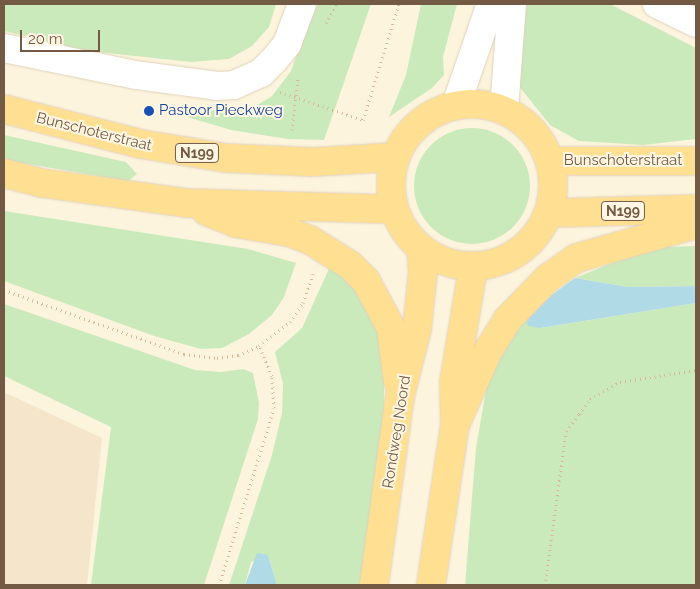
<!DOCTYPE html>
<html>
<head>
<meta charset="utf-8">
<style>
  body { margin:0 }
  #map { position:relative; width:700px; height:589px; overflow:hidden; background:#fdf4dd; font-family:Raleway,sans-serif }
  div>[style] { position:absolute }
  .residential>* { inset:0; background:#f5e6cb }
  .green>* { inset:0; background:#cbeabc }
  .round { border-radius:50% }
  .water>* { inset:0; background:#b1dae7 }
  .path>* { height:3px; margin-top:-1.5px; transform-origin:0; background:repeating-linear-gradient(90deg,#d8b697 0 1px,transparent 0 5px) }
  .roads { filter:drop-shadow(0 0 1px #e1d0b9) drop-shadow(0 0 1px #e1d0b9) }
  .minor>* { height:28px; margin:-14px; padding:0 14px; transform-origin:14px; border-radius:14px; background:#fff }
  .major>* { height:28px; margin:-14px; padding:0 14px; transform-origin:14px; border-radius:14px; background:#ffe092 }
  .major>.ring { margin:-14px; padding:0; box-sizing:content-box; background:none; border:28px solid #ffe092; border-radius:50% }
  .dots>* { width:14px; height:14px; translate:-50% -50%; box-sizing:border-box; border:2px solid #fff7e4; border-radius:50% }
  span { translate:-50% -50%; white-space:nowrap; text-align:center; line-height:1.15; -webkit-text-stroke:4px #fff7e4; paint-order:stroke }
  .shield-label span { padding:1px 4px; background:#fff7e4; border:1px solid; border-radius:4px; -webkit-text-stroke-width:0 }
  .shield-label { font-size:14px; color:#735a45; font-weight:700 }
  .transit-label { font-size:15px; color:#164399 }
  .left { translate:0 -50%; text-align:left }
  .street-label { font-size:15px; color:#735a45 }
  .frame { position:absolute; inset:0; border:5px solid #735a45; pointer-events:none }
  .scale { position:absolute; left:20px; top:30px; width:80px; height:22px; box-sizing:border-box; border:2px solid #735a45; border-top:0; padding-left:6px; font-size:15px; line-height:18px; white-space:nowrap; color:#735a45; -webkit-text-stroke:4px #fff7e4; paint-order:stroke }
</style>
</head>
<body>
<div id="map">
  <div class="residential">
    <div style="clip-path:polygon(4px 392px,102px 438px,87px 585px,4px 585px)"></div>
  </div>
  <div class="green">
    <div style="clip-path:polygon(4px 4px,276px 4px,269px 27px,252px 46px,229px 59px,191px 62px,88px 51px,4px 31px)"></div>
    <div style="clip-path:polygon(314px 4px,371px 4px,324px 140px,288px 139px,231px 130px,177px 114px,256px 106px,272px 96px,291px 71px)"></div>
    <div style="clip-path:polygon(421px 4px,457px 4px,443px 57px,444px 75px,432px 88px,389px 117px,406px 75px)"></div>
    <div style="clip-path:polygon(523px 4px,610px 4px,696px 48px,696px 139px,643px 145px,579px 141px,550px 125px,514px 80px)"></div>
    <div class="round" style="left:414px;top:128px;width:116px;height:116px"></div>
    <div style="clip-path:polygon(4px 135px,126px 162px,137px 174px,128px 181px,4px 160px)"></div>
    <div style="clip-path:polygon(4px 211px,248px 249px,296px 263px,284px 297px,272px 315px,249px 334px,222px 348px,201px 349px,154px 336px,4px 281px)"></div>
    <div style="clip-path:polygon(696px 246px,696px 286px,628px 287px,575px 278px,634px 254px,665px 247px)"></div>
    <div style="clip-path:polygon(333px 260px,374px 309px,384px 353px,384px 412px,360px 585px,277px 585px,268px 555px,251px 562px,245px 585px,229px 585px,272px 455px,282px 413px,283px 384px,275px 352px,302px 328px)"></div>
    <div style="clip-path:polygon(696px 303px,696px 585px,465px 585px,476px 448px,489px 372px,526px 316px,540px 328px)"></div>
    <div style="clip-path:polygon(4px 304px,195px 370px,221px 372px,243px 369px,253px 373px,259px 403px,258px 419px,204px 585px,91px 585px,111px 427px,4px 376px)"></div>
  </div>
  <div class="water">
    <div style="clip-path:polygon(575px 278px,628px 287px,696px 286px,696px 303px,540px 328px,528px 326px,526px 316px,531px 310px)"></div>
    <div style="clip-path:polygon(257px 553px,268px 555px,277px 585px,245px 585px)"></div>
  </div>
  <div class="path">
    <div style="left:326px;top:23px;width:22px;rotate:-60deg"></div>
    <div style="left:280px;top:92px;width:88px;rotate:18.6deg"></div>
    <div style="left:363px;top:120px;width:121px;rotate:-72.8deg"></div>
    <div style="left:292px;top:130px;width:53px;rotate:-83.5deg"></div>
    <div style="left:4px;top:290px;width:191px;rotate:19.6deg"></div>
    <div style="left:184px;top:354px;width:33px;rotate:7deg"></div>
    <div style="left:217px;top:358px;width:21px;rotate:-8deg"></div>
    <div style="left:238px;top:355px;width:23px;rotate:-23deg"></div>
    <div style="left:259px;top:346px;width:39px;rotate:-38deg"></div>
    <div style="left:290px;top:322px;width:23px;rotate:-56deg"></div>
    <div style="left:303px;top:303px;width:31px;rotate:-71deg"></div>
    <div style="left:219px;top:585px;width:185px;rotate:-72.7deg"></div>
    <div style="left:274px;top:408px;width:32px;rotate:-94deg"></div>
    <div style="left:272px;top:376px;width:33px;rotate:-113deg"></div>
    <div style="left:545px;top:585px;width:155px;rotate:-82.2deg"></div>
    <div style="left:566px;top:431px;width:21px;rotate:-53deg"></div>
    <div style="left:579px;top:414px;width:19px;rotate:-54deg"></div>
    <div style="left:590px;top:399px;width:34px;rotate:-30deg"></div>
    <div style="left:620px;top:382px;width:77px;rotate:-9deg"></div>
  </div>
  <div class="roads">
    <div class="minor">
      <div style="left:657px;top:4px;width:43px;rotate:26deg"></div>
      <div style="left:4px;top:48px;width:135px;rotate:11.6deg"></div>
      <div style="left:136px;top:75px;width:82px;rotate:7.7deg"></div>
      <div style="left:217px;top:86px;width:17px;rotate:-3deg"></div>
      <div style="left:234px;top:85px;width:30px;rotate:-24deg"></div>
      <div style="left:261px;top:73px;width:20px;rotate:-45deg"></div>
      <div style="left:275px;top:59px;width:19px;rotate:-51deg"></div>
      <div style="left:287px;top:44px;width:43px;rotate:-69.4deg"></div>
      <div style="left:456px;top:105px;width:107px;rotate:-70.9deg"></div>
      <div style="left:504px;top:110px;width:106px;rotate:-85.7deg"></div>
    </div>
    <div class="major">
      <div class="ring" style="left:391px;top:104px;width:134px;height:134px"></div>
      <div style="left:4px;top:109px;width:141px;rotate:14.3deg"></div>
      <div style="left:141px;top:144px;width:86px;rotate:9.4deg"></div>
      <div style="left:226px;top:158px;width:87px;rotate:2.6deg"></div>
      <div style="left:313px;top:162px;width:82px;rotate:-3.5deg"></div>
      <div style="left:550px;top:161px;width:146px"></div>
      <div style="left:4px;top:173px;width:39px;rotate:15deg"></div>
      <div style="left:42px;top:183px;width:145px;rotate:7.9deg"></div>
      <div style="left:186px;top:203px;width:207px;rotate:1.7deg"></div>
      <div style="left:206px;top:211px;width:31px;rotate:22deg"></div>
      <div style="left:235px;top:223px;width:55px;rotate:9.5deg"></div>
      <div style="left:289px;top:232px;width:22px;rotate:21deg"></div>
      <div style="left:310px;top:240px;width:47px;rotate:32deg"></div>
      <div style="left:350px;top:265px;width:23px;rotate:45deg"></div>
      <div style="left:366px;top:281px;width:53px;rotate:62deg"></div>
      <div style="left:391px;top:328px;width:54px;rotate:82.6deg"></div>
      <div style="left:549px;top:213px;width:147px;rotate:-1.6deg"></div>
      <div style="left:455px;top:425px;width:81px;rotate:-66deg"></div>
      <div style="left:488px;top:351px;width:36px;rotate:-58deg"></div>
      <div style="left:507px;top:320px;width:59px;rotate:-45.7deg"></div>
      <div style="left:548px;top:278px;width:35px;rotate:-35deg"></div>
      <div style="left:577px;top:258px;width:124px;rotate:-15.9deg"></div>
      <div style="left:374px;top:585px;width:191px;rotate:-82.2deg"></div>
      <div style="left:400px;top:396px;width:69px;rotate:-75.8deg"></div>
      <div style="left:417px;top:329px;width:58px;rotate:-84.1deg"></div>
      <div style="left:423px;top:271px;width:21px;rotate:-95deg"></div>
      <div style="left:431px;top:585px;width:162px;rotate:-81.5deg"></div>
      <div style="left:455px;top:425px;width:43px;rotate:-91.3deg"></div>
      <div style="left:454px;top:382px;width:116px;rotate:-80.5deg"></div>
    </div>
  </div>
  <div class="dots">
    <div style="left:149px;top:111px;background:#1a4fb4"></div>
  </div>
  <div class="shield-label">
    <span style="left:197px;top:153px">N199</span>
    <span style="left:623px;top:211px">N199</span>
  </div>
  <div class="transit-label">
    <span class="left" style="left:159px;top:111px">Pastoor Pieckweg</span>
  </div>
  <div class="street-label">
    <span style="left:94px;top:132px;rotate:14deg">Bunschoterstraat</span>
    <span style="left:623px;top:161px">Bunschoterstraat</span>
    <span style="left:397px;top:432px;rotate:-81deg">Rondweg Noord</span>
  </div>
  <div class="frame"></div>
  <div class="scale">20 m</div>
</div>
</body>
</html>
